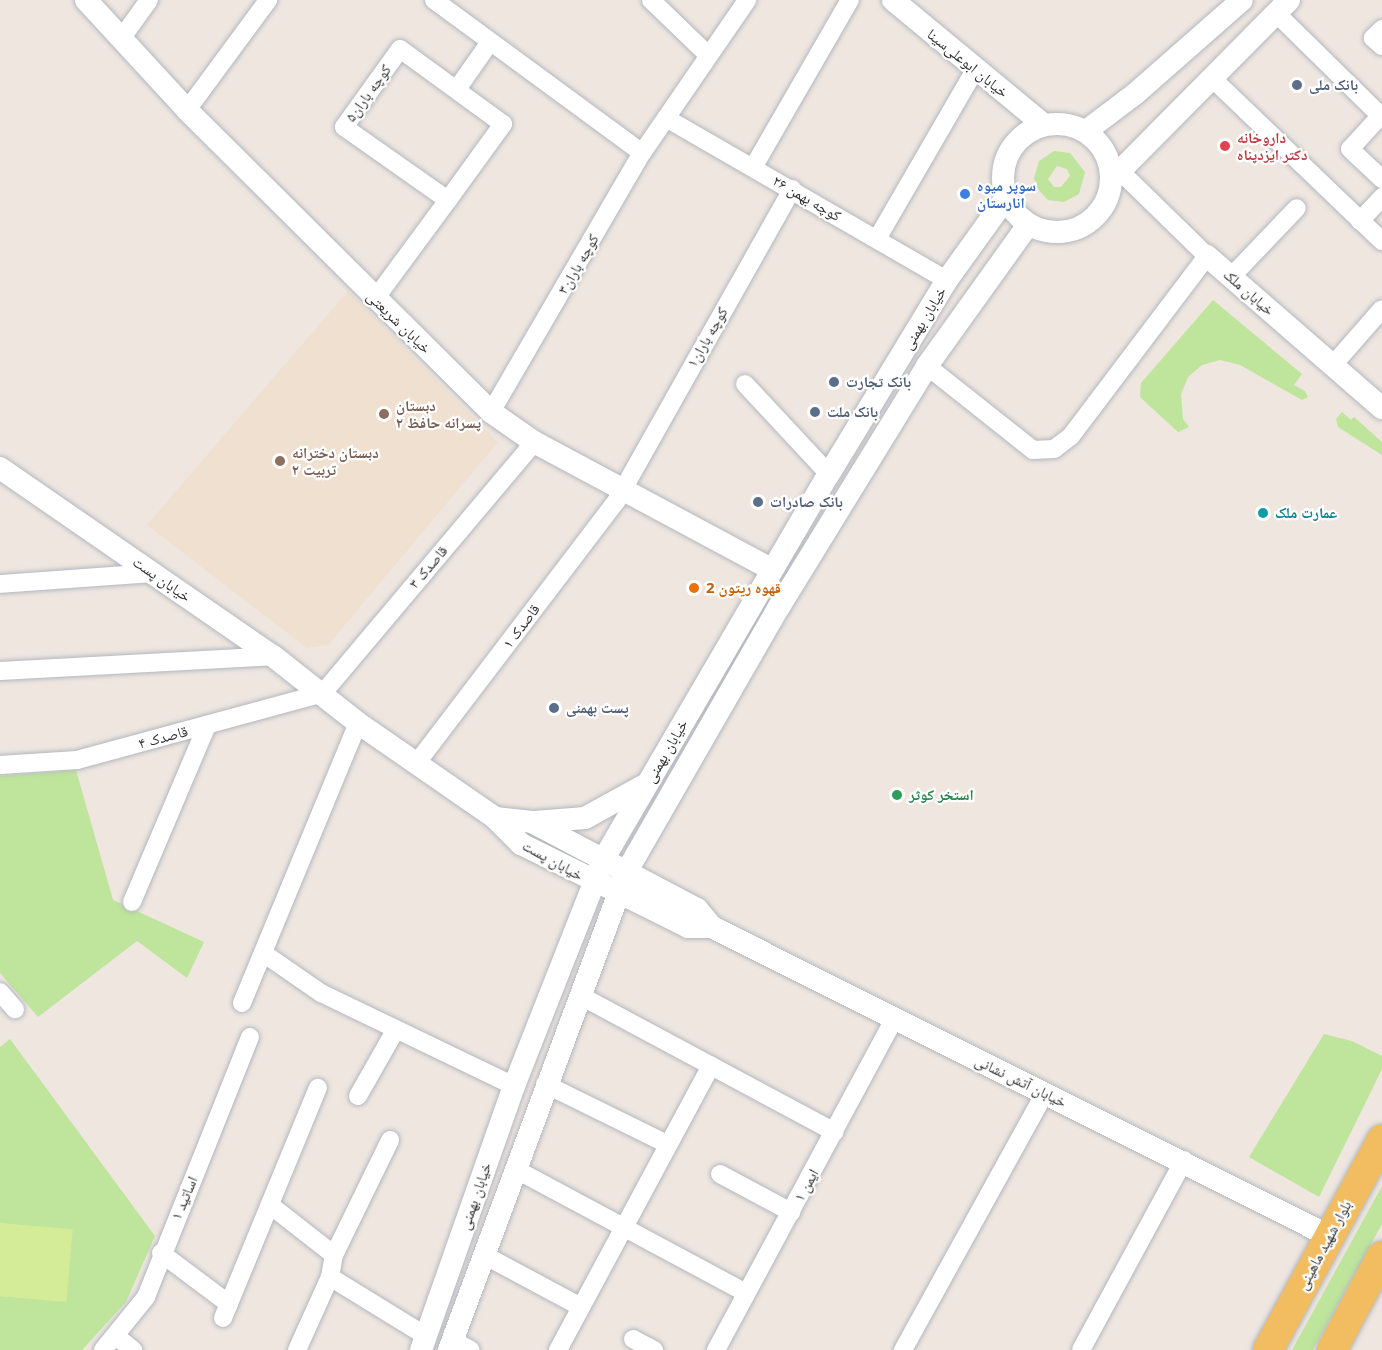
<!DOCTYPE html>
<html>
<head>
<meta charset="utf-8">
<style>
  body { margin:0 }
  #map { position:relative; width:1382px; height:1350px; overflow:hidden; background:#eee6df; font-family:"Open Sans","Noto Naskh Arabic",sans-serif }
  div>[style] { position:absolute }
  .education>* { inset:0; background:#efe0cf }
  .green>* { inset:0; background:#bee59b }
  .pitch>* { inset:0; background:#d4ec97; transform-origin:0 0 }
  .roads { filter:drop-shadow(0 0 2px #b3b7c0) drop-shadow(0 0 2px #b3b7c0) }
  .minor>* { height:18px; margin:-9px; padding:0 9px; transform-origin:9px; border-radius:9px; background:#fff }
  .tertiary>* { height:22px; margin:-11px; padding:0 11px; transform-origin:11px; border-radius:11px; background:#fff }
  .tertiary>.ring { margin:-11px; padding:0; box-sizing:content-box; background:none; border:22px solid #fff; border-radius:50% }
  .primary>* { height:30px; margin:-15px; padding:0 15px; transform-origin:15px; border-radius:15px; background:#f2bc60 }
  .dots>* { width:16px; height:16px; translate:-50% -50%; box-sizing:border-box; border:3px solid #fff; border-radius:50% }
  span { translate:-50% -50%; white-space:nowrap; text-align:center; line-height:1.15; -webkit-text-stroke:4.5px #fff; paint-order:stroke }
  .street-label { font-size:15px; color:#2d2d2d }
  .service-label { font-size:15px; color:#4e5e75; font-weight:700 }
  .left { translate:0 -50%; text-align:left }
  .health-label { font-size:15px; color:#be3a42; font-weight:700 }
  .shop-label { font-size:15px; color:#366cbe; font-weight:700 }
  .education-label { font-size:15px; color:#785e54; font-weight:700 }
  .culture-label { font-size:15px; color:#0d838f; font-weight:700 }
  .food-label { font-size:15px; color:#c56008; font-weight:700 }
  .leisure-label { font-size:15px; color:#27864d; font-weight:700 }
</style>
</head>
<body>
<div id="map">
  <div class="education">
    <div style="clip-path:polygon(348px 291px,498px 442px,328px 645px,307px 648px,147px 525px)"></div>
  </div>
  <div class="green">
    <div style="clip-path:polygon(evenodd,1054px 151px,1070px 153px,1085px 172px,1079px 194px,1064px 202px,1048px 200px,1036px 187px,1034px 178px,1039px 161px,1054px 151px,1057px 166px,1067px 169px,1070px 176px,1061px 187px,1054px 187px,1048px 179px,1057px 166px)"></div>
    <div style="clip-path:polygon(1213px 300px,1302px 374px,1294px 385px,1305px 391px,1308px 397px,1302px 400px,1240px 365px,1220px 360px,1202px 365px,1188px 377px,1181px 394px,1183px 419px,1189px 427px,1178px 432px,1140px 397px,1141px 383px)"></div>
    <div style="clip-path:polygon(1342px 412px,1351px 420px,1354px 417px,1382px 442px,1382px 455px,1338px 427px,1336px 419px)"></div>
    <div style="clip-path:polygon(76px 770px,113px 900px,204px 942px,187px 978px,137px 941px,38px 1017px,0 973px,0 776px)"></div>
    <div style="clip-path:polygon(1324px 1034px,1352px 1041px,1382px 1056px,1382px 1069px,1319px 1197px,1249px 1157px)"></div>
    <div style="clip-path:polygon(10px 1039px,155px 1236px,126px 1302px,82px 1350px,0 1350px,0 1047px)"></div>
    <div style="clip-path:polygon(1382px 1186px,1382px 1224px,1313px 1350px,1292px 1350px)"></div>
  </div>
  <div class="pitch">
    <div style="left:0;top:1223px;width:73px;height:73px;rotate:5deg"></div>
  </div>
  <div class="roads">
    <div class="minor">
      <div style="left:434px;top:0;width:258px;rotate:36.3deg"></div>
      <div style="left:651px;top:0;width:79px;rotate:44deg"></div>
      <div style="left:1276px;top:13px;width:148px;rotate:44.5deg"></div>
      <div style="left:1382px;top:29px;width:13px;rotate:135deg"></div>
      <div style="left:1373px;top:38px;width:12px;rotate:42deg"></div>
      <div style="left:121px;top:39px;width:48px;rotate:-54.3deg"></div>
      <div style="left:1213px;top:79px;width:234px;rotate:43.8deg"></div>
      <div style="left:457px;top:89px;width:57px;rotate:-54.9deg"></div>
      <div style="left:187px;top:110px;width:137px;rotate:-53.6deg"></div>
      <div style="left:1382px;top:114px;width:47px;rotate:132.4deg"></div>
      <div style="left:1350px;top:149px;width:44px;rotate:43.2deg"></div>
      <div style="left:666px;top:118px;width:324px;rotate:30deg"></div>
      <div style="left:754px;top:166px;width:192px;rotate:-60deg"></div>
      <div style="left:1360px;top:221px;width:33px;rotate:-47deg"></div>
      <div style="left:877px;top:239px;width:195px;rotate:-59.9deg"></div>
      <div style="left:1231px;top:277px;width:95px;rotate:-46.3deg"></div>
      <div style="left:375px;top:299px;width:123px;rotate:-53.6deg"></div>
      <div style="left:448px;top:200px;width:94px;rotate:-54.1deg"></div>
      <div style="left:503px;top:124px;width:127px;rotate:-143.9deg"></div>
      <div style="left:400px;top:49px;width:96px;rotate:125.7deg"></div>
      <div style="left:344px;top:127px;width:127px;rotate:35.1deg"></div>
      <div style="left:1333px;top:365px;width:74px;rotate:-48.8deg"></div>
      <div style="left:927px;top:366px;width:135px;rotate:38.4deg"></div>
      <div style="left:1033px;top:450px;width:21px;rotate:-3deg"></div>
      <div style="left:1054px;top:449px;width:21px;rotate:-37deg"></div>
      <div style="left:1071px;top:436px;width:226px;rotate:-52.9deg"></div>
      <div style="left:1207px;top:256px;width:122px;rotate:-135.7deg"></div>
      <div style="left:745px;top:384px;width:123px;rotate:47deg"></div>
      <div style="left:491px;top:412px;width:300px;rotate:-59.8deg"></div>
      <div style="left:642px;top:153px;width:186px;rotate:-55.5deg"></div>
      <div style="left:0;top:584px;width:155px;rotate:-4.1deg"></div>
      <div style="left:0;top:671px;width:273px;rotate:-3.1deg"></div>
      <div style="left:416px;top:764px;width:332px;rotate:-52.7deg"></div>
      <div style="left:617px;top:500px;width:357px;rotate:-60.6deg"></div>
      <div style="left:0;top:765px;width:77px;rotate:-3.7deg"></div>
      <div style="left:77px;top:760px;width:255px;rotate:-15.2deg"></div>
      <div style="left:323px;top:693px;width:328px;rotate:-49.9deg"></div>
      <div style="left:132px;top:902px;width:192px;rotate:-67deg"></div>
      <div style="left:263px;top:953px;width:70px;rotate:34.6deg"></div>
      <div style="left:321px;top:993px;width:214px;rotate:25.7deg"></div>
      <div style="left:0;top:992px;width:23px;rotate:49deg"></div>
      <div style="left:579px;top:995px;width:290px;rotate:28.2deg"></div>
      <div style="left:242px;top:1003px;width:303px;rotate:-67.5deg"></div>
      <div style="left:545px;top:1084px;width:136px;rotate:26.2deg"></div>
      <div style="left:358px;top:1096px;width:75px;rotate:-60.4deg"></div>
      <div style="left:515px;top:1169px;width:262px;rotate:28.2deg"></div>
      <div style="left:720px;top:1174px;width:81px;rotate:28.2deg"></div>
      <div style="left:270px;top:1205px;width:81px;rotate:38deg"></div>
      <div style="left:161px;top:1253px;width:85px;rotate:36.9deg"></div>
      <div style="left:484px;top:1255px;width:110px;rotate:28.2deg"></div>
      <div style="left:330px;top:1277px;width:113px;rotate:31.6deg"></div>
      <div style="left:223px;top:1318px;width:249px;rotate:-67.6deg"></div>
      <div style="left:117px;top:1337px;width:21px;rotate:39deg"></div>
      <div style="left:633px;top:1339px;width:24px;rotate:28deg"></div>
      <div style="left:452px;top:1340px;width:21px;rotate:28deg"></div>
      <div style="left:103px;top:1350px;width:68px;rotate:-50.9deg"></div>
      <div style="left:146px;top:1297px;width:280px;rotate:-68.2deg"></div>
      <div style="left:297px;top:1350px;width:80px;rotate:-65.7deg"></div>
      <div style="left:330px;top:1277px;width:22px;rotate:-80deg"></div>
      <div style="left:334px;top:1255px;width:128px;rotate:-64deg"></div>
      <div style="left:558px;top:1350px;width:323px;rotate:-61.7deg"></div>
      <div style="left:716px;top:1350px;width:375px;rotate:-61.7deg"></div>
      <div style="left:903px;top:1350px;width:294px;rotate:-61.1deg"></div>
      <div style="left:1081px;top:1350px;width:216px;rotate:-61.5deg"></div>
    </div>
    <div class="tertiary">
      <div style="left:86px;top:0;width:149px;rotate:47.4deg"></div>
      <div style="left:187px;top:110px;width:429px;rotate:44.8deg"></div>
      <div style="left:491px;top:412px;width:52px;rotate:34.9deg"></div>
      <div style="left:534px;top:442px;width:269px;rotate:28.2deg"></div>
      <div style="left:893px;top:0;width:196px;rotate:39.6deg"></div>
      <div class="ring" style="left:1003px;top:124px;width:86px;height:86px"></div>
      <div style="left:1086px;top:131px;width:61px;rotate:-37.1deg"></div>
      <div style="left:1135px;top:94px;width:142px;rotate:-41.3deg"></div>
      <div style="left:1111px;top:180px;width:253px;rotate:-45.3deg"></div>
      <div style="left:1207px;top:256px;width:232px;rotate:41deg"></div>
      <div style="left:0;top:468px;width:331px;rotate:34.6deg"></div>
      <div style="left:273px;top:656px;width:108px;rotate:38.2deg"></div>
      <div style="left:358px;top:723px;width:167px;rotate:34.7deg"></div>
      <div style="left:495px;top:818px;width:37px;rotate:45deg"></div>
      <div style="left:521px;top:844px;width:186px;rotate:26.4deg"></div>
      <div style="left:688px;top:927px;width:24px"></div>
      <div style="left:495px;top:818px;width:37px;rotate:6deg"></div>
      <div style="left:532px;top:822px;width:187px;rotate:27.8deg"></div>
      <div style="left:697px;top:909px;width:23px;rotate:50deg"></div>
      <div style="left:712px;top:927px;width:690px;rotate:26.6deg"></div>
      <div style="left:535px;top:822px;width:50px;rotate:-4.6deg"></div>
      <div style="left:585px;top:818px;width:66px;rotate:-28.9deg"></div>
      <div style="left:421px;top:1350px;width:280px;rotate:-70.6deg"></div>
      <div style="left:514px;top:1086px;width:243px;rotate:-68.5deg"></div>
      <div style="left:603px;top:860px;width:447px;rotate:-59.7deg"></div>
      <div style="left:829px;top:474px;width:227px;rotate:-58.7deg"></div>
      <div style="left:947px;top:280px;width:101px;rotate:-54.3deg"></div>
      <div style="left:449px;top:1350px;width:511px;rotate:-69.61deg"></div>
      <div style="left:627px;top:871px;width:305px;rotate:-60.1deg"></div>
      <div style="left:779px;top:607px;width:283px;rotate:-58.4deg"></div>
      <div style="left:927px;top:366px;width:173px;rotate:-54.4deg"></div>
    </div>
    <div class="primary">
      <div style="left:1268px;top:1350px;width:239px;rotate:-61.5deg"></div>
      <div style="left:1332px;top:1350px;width:106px;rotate:-62deg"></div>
    </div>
  </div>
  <div class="dots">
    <div style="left:1297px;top:85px;background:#5c6f8a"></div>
    <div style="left:1225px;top:146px;background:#e0444e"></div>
    <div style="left:965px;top:194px;background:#3f7fe0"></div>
    <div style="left:834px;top:382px;background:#5c6f8a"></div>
    <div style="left:815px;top:412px;background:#5c6f8a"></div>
    <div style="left:384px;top:414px;background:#8d6e63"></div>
    <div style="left:280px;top:461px;background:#8d6e63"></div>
    <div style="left:758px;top:502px;background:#5c6f8a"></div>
    <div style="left:1263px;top:513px;background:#0f9aa8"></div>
    <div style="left:694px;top:588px;background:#e8710a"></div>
    <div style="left:554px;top:708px;background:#5c6f8a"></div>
    <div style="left:897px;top:795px;background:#2e9e5b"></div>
  </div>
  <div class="street-label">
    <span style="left:968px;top:63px;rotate:39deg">خیابان ابوعلی‌سینا</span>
    <span style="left:368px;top:93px;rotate:-54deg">کوچه باران۵</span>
    <span style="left:807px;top:198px;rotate:30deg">کوچه بهمن ۲۶</span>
    <span style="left:578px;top:264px;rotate:-60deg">کوچه باران۳</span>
    <span style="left:1249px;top:292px;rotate:41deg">خیابان ملک</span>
    <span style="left:924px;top:318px;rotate:-59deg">خیابان بهمنی</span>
    <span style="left:399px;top:322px;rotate:44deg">خیابان شریعتی</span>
    <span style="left:707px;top:337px;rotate:-60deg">کوچه باران۱</span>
    <span style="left:428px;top:567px;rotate:-50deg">قاصدک ۳</span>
    <span style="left:162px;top:579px;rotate:35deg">خیابان پست</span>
    <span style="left:521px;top:626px;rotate:-53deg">قاصدک ۱</span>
    <span style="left:163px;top:737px;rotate:-15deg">قاصدک ۴</span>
    <span style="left:666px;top:751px;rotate:-60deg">خیابان بهمنی</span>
    <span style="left:553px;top:860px;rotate:29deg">خیابان پست</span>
    <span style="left:1021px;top:1081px;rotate:26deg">خیابان آتش نشانی</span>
    <span style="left:806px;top:1185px;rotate:-61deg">ایمن ۱</span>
    <span style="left:475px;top:1196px;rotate:-71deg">خیابان بهمنی</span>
    <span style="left:184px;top:1198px;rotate:-67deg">اساتید ۱</span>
    <span style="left:1324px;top:1245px;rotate:-62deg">بلوار شهید ماهینی</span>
  </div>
  <div class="service-label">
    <span class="left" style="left:1309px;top:85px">بانک ملی</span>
    <span class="left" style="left:846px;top:382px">بانک تجارت</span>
    <span class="left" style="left:827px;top:412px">بانک ملت</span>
    <span class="left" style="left:770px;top:502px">بانک صادرات</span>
    <span class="left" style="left:566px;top:708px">پست بهمنی</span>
  </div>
  <div class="health-label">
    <span class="left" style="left:1237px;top:146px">داروخانه<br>دکتر ایزدپناه</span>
  </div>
  <div class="shop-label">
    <span class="left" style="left:977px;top:194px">سوپر میوه<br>انارستان</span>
  </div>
  <div class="education-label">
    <span class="left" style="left:396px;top:414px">دبستان<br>پسرانه حافظ ۲</span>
    <span class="left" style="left:292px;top:461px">دبستان دخترانه<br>تربیت ۲</span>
  </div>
  <div class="culture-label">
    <span class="left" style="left:1275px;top:513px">عمارت ملک</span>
  </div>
  <div class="food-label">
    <span class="left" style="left:706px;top:588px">قهوه ریتون 2</span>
  </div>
  <div class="leisure-label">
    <span class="left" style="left:909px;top:795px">استخر کوثر</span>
  </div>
</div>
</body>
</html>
